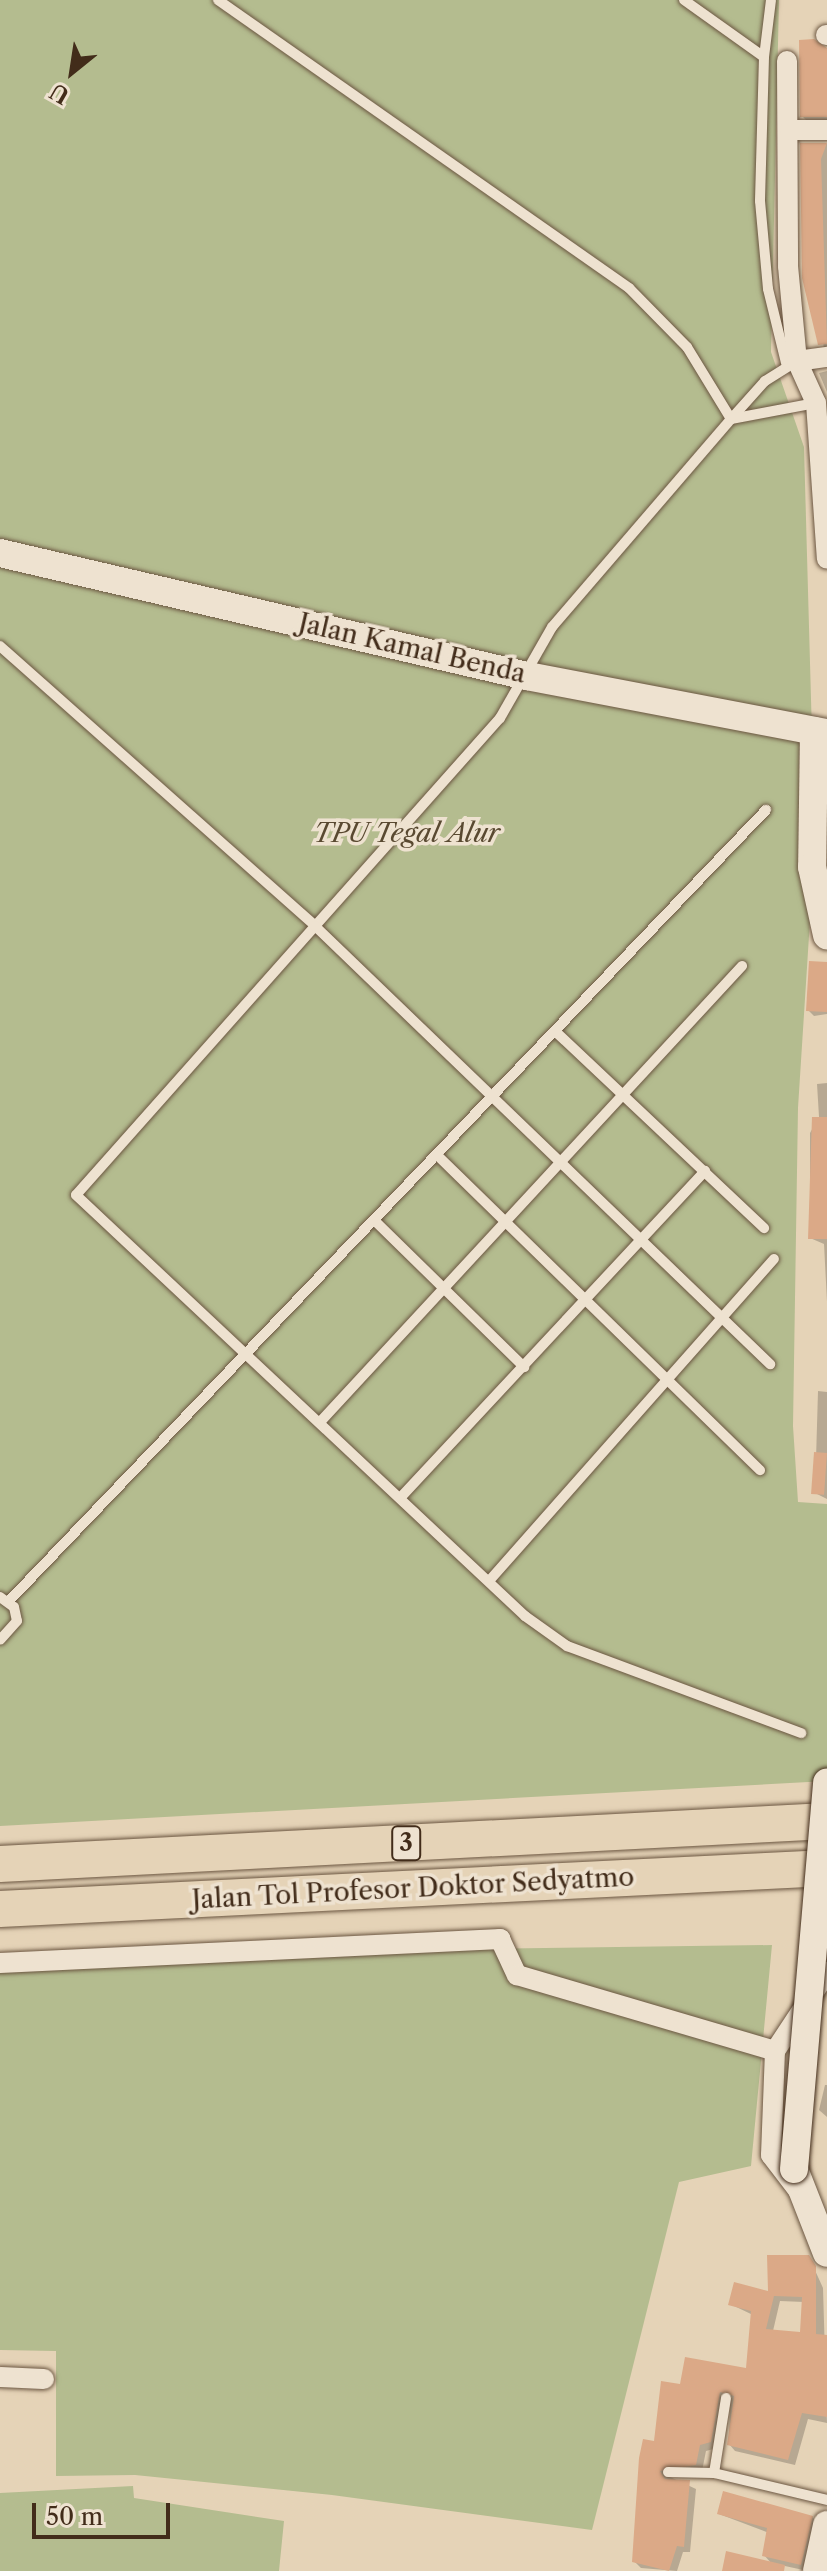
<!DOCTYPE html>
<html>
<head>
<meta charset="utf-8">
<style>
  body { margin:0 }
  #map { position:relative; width:827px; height:2571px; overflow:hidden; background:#e5d3b7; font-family:"Libre Caslon Text",serif }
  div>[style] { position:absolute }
  .green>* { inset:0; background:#b4bc8f }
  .shadow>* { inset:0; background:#0003 }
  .building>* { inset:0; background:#dba987; transform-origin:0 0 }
  .roads { filter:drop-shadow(0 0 2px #6b5641) drop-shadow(0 0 2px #6b5641) }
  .lane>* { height:10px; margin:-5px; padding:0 5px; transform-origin:5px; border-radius:5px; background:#eee2d0 }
  .street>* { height:20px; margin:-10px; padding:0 10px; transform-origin:10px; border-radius:10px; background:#eee2d0 }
  .secondary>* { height:28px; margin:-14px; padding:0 14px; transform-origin:14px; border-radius:14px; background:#eee2d0 }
  .highway>* { height:36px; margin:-18px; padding:0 18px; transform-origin:18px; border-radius:18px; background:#e5d3b7 }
  .bridges { filter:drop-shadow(0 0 2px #422c1a) drop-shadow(0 0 2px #422c1a) }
  .secondary-bridge>* { height:28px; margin:-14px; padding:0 14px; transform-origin:14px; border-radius:14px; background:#eee2d0 }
  span { translate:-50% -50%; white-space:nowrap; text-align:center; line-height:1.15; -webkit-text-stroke:7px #eee2d0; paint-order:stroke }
  .shield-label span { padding:2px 6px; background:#eee2d0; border:2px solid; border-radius:6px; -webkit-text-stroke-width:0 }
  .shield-label { font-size:24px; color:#422c1a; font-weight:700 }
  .street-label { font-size:26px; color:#422c1a }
  .park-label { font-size:26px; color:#594931; font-style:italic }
  .north { position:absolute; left:32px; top:32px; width:80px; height:80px; -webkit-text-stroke:6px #eee2d0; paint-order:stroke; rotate:210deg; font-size:22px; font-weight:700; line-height:32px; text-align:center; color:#422c1a }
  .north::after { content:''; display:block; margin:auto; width:28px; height:36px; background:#422c1a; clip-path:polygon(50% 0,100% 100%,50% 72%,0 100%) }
  .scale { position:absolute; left:32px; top:2503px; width:138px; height:36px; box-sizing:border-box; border:4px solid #422c1a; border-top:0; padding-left:10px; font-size:24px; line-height:28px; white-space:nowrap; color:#422c1a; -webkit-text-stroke:6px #eee2d0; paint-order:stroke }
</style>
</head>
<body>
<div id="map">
  <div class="green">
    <div style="clip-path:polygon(0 0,779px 0,771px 352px,804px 447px,815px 842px,798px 1108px,793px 1426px,798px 1502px,827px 1504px,827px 1781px,0 1826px)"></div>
    <div style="clip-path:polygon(772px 1945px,751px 2166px,679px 2182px,592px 2530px,332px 2495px,135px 2475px,56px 2476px,56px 2351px,0 2350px,0 1955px)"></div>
    <div style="clip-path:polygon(133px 2486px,134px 2498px,284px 2521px,279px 2571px,0 2571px,0 2493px)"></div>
  </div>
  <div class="shadow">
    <div style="clip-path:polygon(827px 50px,827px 123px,808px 122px,802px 116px)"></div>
    <div style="clip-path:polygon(827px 144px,827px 350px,824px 350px,803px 145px)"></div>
    <div style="clip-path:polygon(827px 371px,827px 392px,819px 373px)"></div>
    <div style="clip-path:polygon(827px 962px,827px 1014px,814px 1016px,808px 1010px)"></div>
    <div style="clip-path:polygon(827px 1083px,827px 1302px,824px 1244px,810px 1238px,810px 1133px,819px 1117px,817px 1084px)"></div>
    <div style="clip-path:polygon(818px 1391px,827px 1392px,827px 1499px,815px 1493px)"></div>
    <div style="clip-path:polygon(825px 2085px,827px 2085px,827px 2117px,819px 2110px)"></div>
    <div style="clip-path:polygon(evenodd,809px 2257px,823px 2288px,827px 2423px,808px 2419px,795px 2465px,735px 2451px,729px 2444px,730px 2395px,717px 2448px,706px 2451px,702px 2471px,666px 2475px,696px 2489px,690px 2552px,683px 2552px,677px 2571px,641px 2568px,634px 2561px,656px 2444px,682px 2387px,748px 2370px,753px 2315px,730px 2304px,770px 2293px,809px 2257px,780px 2301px,804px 2302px,802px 2334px,773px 2331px,780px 2301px)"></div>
    <div style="clip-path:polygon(719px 2514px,812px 2517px,820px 2525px,808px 2571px,771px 2563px,764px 2555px,769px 2533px)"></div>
  </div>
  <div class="building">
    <div style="clip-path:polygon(814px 39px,827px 48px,827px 117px,800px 117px,799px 40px)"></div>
    <div style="clip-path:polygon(800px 143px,827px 143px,821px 159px,827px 344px,818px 345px,802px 278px)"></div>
    <div style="clip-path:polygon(809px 961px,827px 962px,827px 1012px,806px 1011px)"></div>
    <div style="clip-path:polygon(812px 1117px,827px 1117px,827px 1239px,808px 1239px)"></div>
    <div style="left:814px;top:1452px;width:13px;height:42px;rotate:4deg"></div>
    <div style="clip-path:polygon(evenodd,767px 2255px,809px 2255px,816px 2266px,816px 2334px,827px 2335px,827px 2417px,802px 2413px,788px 2460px,727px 2445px,734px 2396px,720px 2392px,711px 2442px,700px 2445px,696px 2465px,660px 2471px,665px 2479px,690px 2480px,684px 2547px,677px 2546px,669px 2571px,632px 2562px,639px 2458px,643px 2439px,654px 2441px,661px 2381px,680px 2384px,685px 2357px,746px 2368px,751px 2311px,728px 2305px,734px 2282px,768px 2291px,767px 2255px,774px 2296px,802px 2297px,800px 2332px,766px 2329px,774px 2296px)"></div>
    <div style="clip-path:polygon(723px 2491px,813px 2516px,801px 2565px,762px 2556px,767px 2528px,717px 2514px)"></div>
    <div style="clip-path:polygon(726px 2551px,785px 2565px,784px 2571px,722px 2571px)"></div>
  </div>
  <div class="roads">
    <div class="lane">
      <div style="left:218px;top:0;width:502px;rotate:35.02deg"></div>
      <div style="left:629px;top:288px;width:83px;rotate:45.5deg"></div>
      <div style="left:687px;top:347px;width:84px;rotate:58.6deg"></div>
      <div style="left:684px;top:0;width:98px;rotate:35.5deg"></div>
      <div style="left:764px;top:57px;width:144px;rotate:91.6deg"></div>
      <div style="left:760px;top:201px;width:88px;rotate:84.8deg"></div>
      <div style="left:768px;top:289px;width:76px;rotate:76.3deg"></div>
      <div style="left:764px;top:57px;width:57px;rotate:-83deg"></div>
      <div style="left:797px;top:361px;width:38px;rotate:148deg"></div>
      <div style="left:765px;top:381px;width:51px;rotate:131.8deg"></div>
      <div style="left:731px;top:419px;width:274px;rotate:130.7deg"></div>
      <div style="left:552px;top:627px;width:105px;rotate:119.7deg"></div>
      <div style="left:500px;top:718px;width:638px;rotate:131.63deg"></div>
      <div style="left:76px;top:1195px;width:616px;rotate:43.16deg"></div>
      <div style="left:525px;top:1616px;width:52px;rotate:35.5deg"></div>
      <div style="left:567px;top:1646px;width:250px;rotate:20.4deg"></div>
      <div style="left:731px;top:419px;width:86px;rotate:-10.7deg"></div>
      <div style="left:0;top:646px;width:421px;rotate:41.6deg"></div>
      <div style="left:315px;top:926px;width:632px;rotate:43.91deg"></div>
      <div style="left:556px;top:1032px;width:286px;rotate:43.3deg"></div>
      <div style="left:438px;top:1156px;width:450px;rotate:44.3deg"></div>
      <div style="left:375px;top:1221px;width:209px;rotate:44.4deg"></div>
      <div style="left:321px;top:1421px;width:620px;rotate:-47.22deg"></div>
      <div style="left:401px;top:1497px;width:446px;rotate:-47deg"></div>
      <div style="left:489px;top:1581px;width:430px;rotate:-48.5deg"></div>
      <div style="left:0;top:1597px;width:17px;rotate:36deg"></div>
      <div style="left:14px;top:1607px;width:14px;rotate:78deg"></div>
      <div style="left:17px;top:1621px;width:25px;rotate:132deg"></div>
      <div style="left:9px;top:1601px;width:1095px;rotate:-46.26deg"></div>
      <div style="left:668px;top:2472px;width:46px;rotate:1.2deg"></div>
      <div style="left:714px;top:2473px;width:116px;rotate:13.4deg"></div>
      <div style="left:714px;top:2473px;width:76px;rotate:-80.9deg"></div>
    </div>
    <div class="street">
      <div style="left:826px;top:35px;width:1px"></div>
      <div style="left:787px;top:61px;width:205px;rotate:89.7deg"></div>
      <div style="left:788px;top:266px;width:95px;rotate:84.6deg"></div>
      <div style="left:797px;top:361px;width:46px;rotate:65.7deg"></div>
      <div style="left:816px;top:403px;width:156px;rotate:86deg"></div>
      <div style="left:790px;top:130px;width:37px"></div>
      <div style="left:797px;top:361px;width:30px;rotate:-8deg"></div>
      <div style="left:0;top:1963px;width:501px;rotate:-2.75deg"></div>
      <div style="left:500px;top:1939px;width:40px;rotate:65deg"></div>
      <div style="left:517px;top:1975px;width:269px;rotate:16.4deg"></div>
      <div style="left:775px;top:2051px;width:104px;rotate:92.2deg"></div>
      <div style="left:771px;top:2155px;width:44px;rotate:52.4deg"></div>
      <div style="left:775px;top:2051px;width:95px;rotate:-56.6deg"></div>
      <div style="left:0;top:2377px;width:44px;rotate:2.6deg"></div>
    </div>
    <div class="secondary">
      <div style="left:0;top:553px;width:541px;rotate:13.14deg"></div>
      <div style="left:527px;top:676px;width:305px;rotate:10.8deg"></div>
      <div style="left:814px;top:731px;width:136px;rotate:90.8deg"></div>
      <div style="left:812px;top:867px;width:70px;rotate:77.6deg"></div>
      <div style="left:794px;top:2169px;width:90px;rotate:68.6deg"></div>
      <div style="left:817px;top:2571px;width:47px;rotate:-77.7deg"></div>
    </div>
    <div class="highway">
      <div style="left:0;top:1864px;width:828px;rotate:-2.98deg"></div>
      <div style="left:0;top:1909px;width:828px;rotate:-2.84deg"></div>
    </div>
  </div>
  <div class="bridges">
    <div class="secondary-bridge">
      <div style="left:794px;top:2169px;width:388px;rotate:-85.1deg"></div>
    </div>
  </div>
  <div class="shield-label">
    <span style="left:406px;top:1843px">3</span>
  </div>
  <div class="street-label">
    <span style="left:412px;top:649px;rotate:13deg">Jalan Kamal Benda</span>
    <span style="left:413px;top:1889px;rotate:-3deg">Jalan Tol Profesor Doktor Sedyatmo</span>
  </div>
  <div class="park-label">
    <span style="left:407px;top:834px">TPU Tegal Alur</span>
  </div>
  <div class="north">U</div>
  <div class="scale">50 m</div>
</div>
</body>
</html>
